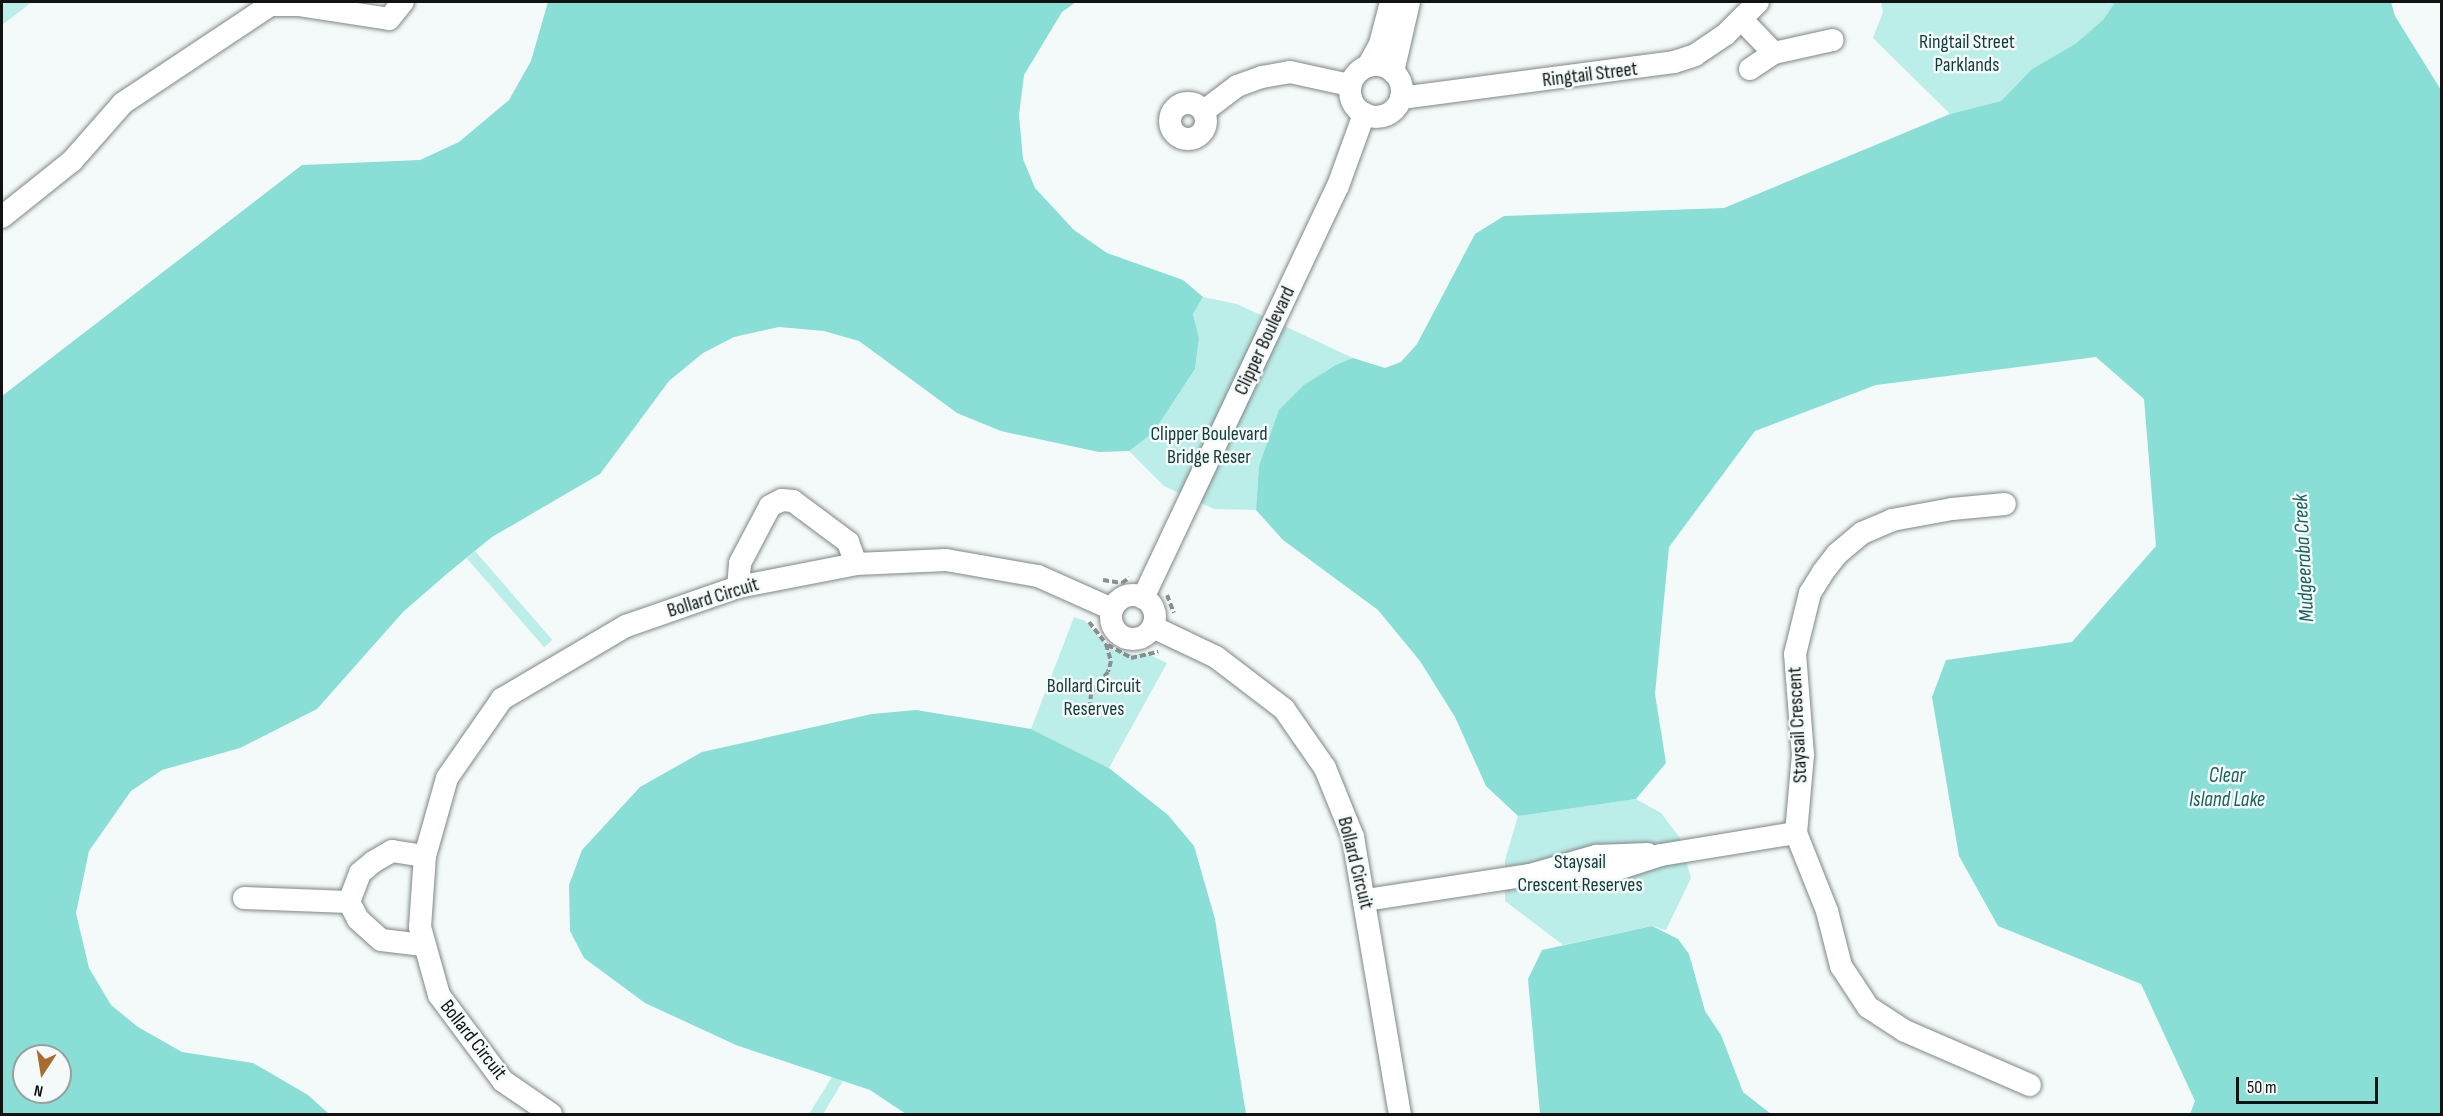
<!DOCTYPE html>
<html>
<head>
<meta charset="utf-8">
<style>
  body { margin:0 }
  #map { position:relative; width:2443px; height:1116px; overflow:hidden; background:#f3faf9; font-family:"Sofia Sans Condensed",sans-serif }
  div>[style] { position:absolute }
  .green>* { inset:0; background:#bceee9; transform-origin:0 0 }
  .water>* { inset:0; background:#89ded6 }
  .path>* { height:4px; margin-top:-2px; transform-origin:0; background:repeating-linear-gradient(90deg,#8a8f8e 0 6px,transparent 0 9px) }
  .roads { filter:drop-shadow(0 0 2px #808786) drop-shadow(0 0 2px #808786) }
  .minor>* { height:22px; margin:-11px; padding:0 11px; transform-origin:11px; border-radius:11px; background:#fff }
  .minor>.ring { margin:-11px; padding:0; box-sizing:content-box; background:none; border:22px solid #fff; border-radius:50% }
  span { translate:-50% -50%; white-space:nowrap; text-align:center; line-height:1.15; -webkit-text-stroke:5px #f3faf9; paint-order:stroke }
  .park-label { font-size:20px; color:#123b38 }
  .street-label { font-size:20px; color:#101312 }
  .water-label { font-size:21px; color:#1c625d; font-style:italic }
  .frame { position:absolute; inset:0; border:3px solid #101312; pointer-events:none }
  .north { position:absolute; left:12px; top:1044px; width:60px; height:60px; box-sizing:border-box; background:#f3faf9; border:2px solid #989e9d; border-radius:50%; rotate:192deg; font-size:16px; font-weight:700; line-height:24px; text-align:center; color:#101312 }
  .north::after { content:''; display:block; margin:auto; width:21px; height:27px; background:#a86d2d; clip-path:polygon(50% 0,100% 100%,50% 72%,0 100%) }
  .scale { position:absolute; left:2236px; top:1077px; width:142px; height:27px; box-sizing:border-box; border:3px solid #101312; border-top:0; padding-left:8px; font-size:18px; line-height:21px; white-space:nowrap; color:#101312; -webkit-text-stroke:4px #f3faf9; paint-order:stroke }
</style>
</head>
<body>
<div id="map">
  <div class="green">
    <div style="clip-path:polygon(2px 2px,32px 2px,2px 25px)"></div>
    <div style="clip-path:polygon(1881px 2px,2115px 2px,2103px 20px,2075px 44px,2032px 69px,2001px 101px,1950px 114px,1873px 38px,1883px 12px)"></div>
    <div style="clip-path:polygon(1203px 297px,1237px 304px,1353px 358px,1305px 385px,1259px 466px,1256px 510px,1214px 509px,1164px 486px,1129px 451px,1153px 433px,1195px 369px,1199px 338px,1193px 314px)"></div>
    <div style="left:475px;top:551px;width:118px;height:11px;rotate:49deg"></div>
    <div style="clip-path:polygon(1074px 617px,1085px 621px,1110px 649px,1135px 655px,1146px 653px,1167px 663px,1109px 768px,1031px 729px)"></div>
    <div style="clip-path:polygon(1636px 799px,1661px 813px,1680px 838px,1691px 878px,1666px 930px,1652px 926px,1563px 945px,1505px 901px,1505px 860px,1518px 816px)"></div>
    <div style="clip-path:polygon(832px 1077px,843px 1081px,823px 1114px,809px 1114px)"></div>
  </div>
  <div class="water">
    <div style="clip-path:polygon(evenodd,548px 2px,1076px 2px,1062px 12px,1024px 75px,1019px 115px,1023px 159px,1035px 188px,1074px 230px,1107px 253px,1183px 280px,1203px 297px,1193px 314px,1199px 338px,1195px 369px,1153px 433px,1129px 451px,1099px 452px,1001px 431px,957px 413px,859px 341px,824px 331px,779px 327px,734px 337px,703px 353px,669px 381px,600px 474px,492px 537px,449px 572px,403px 612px,317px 709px,240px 748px,162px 770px,131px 791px,89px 851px,76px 913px,89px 968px,111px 1005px,138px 1027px,182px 1052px,253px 1063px,308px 1095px,329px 1114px,2px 1114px,2px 396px,302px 165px,420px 160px,459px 142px,509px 100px,531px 61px,548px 2px,24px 1056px,60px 1056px,60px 1092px,24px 1092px,24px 1056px)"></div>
    <div style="clip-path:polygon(2115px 2px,2391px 2px,2395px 16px,2441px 90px,2441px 1114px,2190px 1114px,2195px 1101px,2141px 984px,1998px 926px,1959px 856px,1932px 697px,1946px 660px,2072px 642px,2156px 546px,2144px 399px,2096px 357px,1876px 385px,1755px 431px,1669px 547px,1655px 694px,1666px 763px,1636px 799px,1518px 816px,1486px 786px,1455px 717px,1420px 661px,1378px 610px,1283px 540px,1256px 510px,1259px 466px,1279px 410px,1304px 385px,1336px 365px,1353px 358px,1385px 368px,1401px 362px,1417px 344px,1475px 234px,1504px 216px,1724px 208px,1950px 114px,2001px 101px,2032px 69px,2075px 44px,2103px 20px)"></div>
    <div style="clip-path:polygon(916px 710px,1031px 729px,1109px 768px,1168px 815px,1194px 846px,1215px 919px,1246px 1114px,906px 1114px,870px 1090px,736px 1045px,645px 1003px,584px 958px,570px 931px,569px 885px,582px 850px,640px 787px,702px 752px,872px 714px)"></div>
    <div style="clip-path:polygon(1652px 926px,1678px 939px,1689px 954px,1705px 1011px,1721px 1035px,1743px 1092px,1771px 1114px,1540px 1114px,1528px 979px,1542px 950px)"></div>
  </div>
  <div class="path">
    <div style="left:1103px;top:580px;width:19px;rotate:9deg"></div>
    <div style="left:1122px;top:583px;width:9px;rotate:-36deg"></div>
    <div style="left:1167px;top:595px;width:19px;rotate:69deg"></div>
    <div style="left:1089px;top:622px;width:28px;rotate:52deg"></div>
    <div style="left:1106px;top:644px;width:18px;rotate:74deg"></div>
    <div style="left:1111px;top:661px;width:11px;rotate:105deg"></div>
    <div style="left:1108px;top:672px;width:27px;rotate:129deg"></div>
    <div style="left:1091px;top:693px;width:27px;rotate:94deg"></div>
    <div style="left:1108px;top:645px;width:26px;rotate:29deg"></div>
    <div style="left:1131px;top:658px;width:28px;rotate:-13deg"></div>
  </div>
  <div class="roads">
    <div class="minor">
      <div style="left:270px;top:5px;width:28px"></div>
      <div style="left:298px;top:5px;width:92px;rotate:8.7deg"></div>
      <div style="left:389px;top:19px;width:22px;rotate:-51deg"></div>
      <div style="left:1742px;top:20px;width:46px;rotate:45.9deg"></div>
      <div style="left:1774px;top:53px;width:60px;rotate:-12.4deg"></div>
      <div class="ring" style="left:1350px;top:65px;width:30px;height:30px"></div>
      <div style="left:1368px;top:66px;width:25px;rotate:-61deg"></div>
      <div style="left:1380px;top:44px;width:43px;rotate:-75.3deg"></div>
      <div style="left:1750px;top:69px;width:29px;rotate:-34deg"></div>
      <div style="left:1393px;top:72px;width:72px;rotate:-77.1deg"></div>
      <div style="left:1401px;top:98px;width:275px;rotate:-7.5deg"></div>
      <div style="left:1674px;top:62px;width:22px;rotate:-18deg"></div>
      <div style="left:1695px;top:55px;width:37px;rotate:-34deg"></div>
      <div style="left:1726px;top:34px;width:45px;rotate:-45deg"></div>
      <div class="ring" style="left:1170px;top:103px;width:14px;height:14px"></div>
      <div style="left:1204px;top:111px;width:41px;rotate:-37.1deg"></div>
      <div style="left:1237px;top:86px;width:27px;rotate:-20deg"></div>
      <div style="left:1262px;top:77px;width:28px;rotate:-10deg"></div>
      <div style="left:1290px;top:72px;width:61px;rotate:12.2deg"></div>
      <div style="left:2px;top:217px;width:90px;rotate:-38.7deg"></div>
      <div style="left:72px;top:161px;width:77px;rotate:-48.7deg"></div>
      <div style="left:123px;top:103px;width:182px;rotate:-33.6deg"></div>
      <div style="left:738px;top:587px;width:24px;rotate:-85deg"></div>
      <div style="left:740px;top:563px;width:64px;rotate:-62.2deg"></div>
      <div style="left:770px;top:506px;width:13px;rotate:-27deg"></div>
      <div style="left:782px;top:500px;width:11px;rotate:5deg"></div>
      <div style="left:793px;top:501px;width:69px;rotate:36.7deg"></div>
      <div style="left:848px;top:542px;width:23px;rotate:70deg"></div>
      <div class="ring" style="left:1111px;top:595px;width:22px;height:22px"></div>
      <div style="left:1143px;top:598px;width:456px;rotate:-64.7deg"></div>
      <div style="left:1338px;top:186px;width:77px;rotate:-70.1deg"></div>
      <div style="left:1153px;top:627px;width:70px;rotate:25.5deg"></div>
      <div style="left:1216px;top:657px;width:86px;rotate:37.4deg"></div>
      <div style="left:1284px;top:709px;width:72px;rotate:55.2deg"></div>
      <div style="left:1325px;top:768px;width:74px;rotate:67.9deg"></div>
      <div style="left:1353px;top:837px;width:281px;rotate:80.4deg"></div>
      <div style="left:1796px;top:833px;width:84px;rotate:68.3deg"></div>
      <div style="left:1827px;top:911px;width:57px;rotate:75.7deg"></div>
      <div style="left:1841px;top:966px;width:49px;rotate:56.6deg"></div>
      <div style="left:1868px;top:1007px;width:44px;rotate:33deg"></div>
      <div style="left:1905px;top:1031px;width:136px;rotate:23.4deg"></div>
      <div style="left:1530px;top:875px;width:69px"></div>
      <div style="left:1599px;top:875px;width:65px;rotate:-17.9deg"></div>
      <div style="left:1661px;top:855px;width:137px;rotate:-9.3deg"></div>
      <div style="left:1796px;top:833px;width:78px;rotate:-84.9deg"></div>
      <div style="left:1803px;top:755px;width:101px;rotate:-94.5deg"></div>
      <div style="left:1795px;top:654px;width:63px;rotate:-76.2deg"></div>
      <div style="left:1810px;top:593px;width:25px;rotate:-58deg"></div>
      <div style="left:1823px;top:572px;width:23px;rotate:-52deg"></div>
      <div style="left:1837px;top:554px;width:33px;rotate:-40deg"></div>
      <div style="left:1862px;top:533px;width:33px;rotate:-23deg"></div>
      <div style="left:1892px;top:520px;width:61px;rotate:-10.4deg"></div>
      <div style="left:1952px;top:509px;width:53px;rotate:-5.4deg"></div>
      <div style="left:244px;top:898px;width:105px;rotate:2.2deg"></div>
      <div style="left:1366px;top:900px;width:166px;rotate:-8.7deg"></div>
      <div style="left:1530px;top:875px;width:69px;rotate:-16.1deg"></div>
      <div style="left:1596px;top:856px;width:52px;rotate:-2.2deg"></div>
      <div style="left:423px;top:945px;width:42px;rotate:-173.2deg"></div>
      <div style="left:381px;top:940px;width:31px;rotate:-138deg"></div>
      <div style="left:358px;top:919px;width:19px;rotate:-118deg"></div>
      <div style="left:349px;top:902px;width:31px;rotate:-69deg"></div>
      <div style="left:360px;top:873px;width:17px;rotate:-40deg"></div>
      <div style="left:373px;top:862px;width:22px;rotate:-30deg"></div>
      <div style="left:392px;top:851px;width:33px;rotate:9deg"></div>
      <div style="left:551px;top:1114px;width:58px;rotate:-145.5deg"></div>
      <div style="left:503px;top:1081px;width:107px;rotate:-126.7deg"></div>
      <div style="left:439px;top:995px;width:71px;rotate:-105.6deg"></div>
      <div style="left:420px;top:927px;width:71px;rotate:-86deg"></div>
      <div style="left:425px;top:856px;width:81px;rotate:-74.2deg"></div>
      <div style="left:447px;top:778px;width:96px;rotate:-55.2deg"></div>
      <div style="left:502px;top:699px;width:144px;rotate:-30.5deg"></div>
      <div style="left:626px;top:626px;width:119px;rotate:-19.2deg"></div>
      <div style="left:738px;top:587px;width:120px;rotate:-11deg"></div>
      <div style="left:856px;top:564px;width:90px;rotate:-2.5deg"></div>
      <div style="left:946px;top:560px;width:93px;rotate:9.9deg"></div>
      <div style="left:1038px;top:576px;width:81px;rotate:24deg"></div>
    </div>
  </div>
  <div class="park-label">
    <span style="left:1967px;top:54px">Ringtail Street<br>Parklands</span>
    <span style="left:1209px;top:446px">Clipper Boulevard<br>Bridge Reser</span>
    <span style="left:1094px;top:698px">Bollard Circuit<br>Reserves</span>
    <span style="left:1580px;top:874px">Staysail<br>Crescent Reserves</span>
  </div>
  <div class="street-label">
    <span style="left:1590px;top:75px;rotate:-7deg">Ringtail Street</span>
    <span style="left:1265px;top:341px;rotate:-65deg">Clipper Boulevard</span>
    <span style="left:713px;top:598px;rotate:-17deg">Bollard Circuit</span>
    <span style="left:1798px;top:725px;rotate:-93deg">Staysail Crescent</span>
    <span style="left:1355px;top:863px;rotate:76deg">Bollard Circuit</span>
    <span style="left:473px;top:1040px;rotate:52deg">Bollard Circuit</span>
  </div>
  <div class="water-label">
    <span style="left:2304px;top:558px;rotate:-93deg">Mudgeeraba Creek</span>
    <span style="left:2227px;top:788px">Clear<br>Island Lake</span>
  </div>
  <div class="frame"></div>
  <div class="north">N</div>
  <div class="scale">50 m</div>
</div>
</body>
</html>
